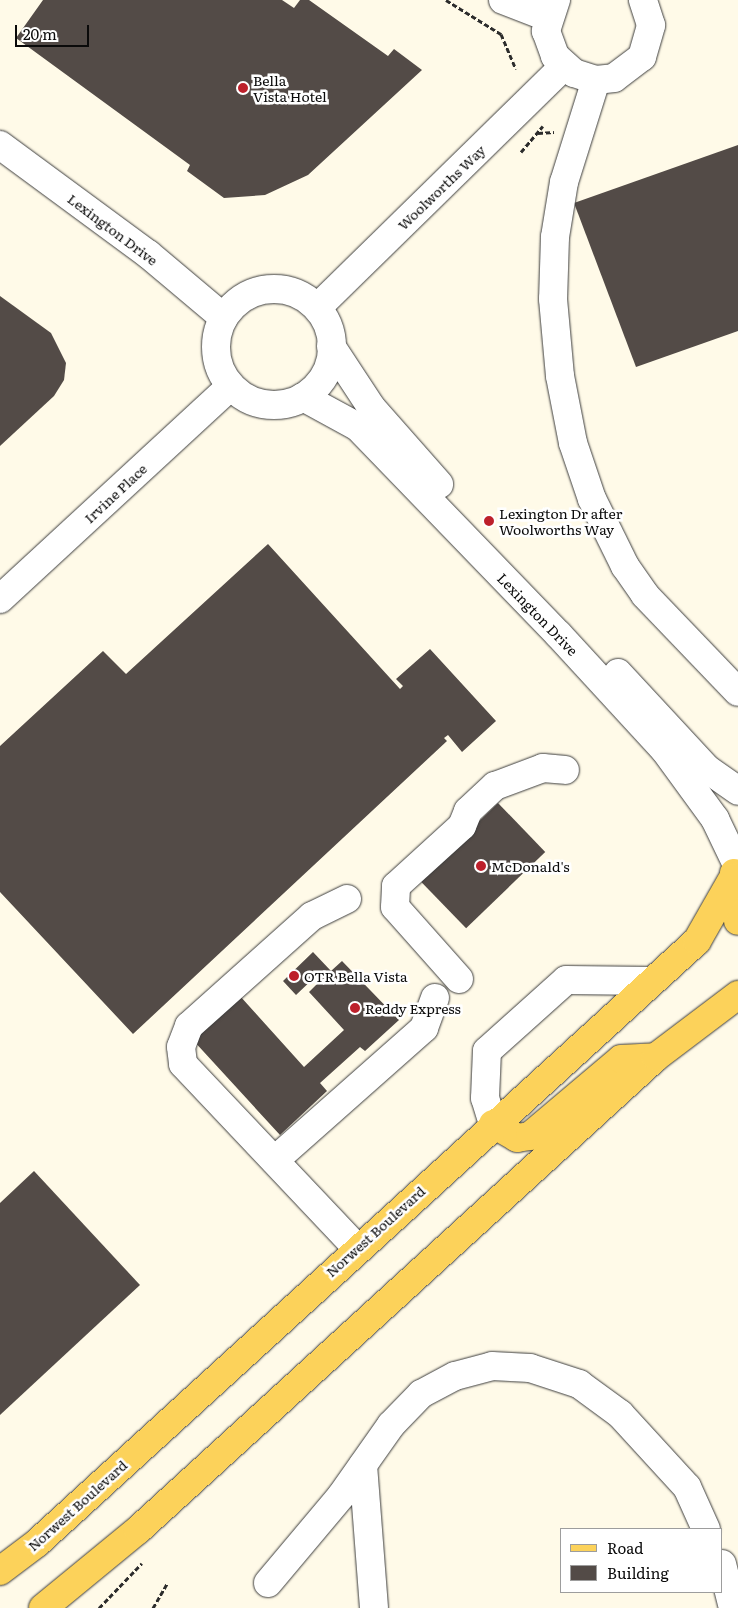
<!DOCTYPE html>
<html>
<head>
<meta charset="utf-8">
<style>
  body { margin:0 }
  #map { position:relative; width:738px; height:1608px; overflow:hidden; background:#fffae8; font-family:Literata,serif }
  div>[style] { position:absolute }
  .building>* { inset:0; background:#534b47; transform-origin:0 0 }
  .path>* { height:3px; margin-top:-1.5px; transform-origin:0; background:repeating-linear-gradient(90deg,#2c2c2c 0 5px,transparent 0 7.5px) }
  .roads { filter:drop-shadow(0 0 1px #3d3d3d) drop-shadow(0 0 1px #3d3d3d) }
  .minor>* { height:28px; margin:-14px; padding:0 14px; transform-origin:14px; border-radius:14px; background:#fff }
  .minor>.ring { margin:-14px; padding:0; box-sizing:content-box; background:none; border:28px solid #fff; border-radius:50% }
  .major>* { height:28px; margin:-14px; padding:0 14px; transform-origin:14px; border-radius:14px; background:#fcd25a }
  .dots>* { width:14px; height:14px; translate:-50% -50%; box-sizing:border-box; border:2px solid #fff; border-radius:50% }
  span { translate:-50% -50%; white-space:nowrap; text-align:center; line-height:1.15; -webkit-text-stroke:5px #fff; paint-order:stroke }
  .poi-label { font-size:14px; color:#0a0a0a }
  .left { translate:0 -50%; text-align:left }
  .street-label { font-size:14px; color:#0a0a0a }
  .legend { position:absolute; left:560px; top:1528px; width:162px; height:65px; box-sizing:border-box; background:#fff; border:1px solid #9d9d9d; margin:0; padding:6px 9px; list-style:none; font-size:15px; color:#0a0a0a }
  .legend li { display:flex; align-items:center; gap:10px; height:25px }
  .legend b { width:25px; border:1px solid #9d9d9d }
  .scale { position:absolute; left:15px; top:25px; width:74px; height:22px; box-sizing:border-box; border:2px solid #0a0a0a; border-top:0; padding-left:6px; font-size:15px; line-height:18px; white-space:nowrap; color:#0a0a0a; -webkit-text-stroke:4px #fff; paint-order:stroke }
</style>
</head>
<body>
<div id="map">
  <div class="building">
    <div style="clip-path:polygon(43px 0,282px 0,294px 8px,300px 0,309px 0,388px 56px,394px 49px,422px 70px,308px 175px,265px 195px,224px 198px,187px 171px,190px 165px,16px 38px)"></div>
    <div style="clip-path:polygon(738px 145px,738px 331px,636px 367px,574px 203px)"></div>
    <div style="clip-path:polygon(0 296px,51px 333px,66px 363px,64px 380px,54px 396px,0 446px)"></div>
    <div style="clip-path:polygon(268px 544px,400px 689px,403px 686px,396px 679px,430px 649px,496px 721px,462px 752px,448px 735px,444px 738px,447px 741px,133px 1034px,0 892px,0 746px,103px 651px,126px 674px)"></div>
    <div style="left:498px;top:803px;width:68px;height:110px;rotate:46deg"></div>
    <div style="clip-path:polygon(313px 952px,331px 971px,342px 961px,399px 1020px,365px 1051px,360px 1047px,320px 1083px,327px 1091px,280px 1135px,192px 1039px,240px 996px,304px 1067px,344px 1030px,309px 992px,320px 981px,316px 976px,296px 995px,283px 981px)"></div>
    <div style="clip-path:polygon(34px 1171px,140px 1285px,0 1415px,0 1203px)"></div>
  </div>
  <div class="path">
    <div style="left:446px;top:0;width:65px;rotate:31.7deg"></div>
    <div style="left:501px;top:34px;width:38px;rotate:67deg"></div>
    <div style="left:538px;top:133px;width:16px;rotate:-4deg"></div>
    <div style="left:521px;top:152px;width:34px;rotate:-50deg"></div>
    <div style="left:99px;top:1608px;width:62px;rotate:-46.3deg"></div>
    <div style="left:153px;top:1608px;width:28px;rotate:-60deg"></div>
  </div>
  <div class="roads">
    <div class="minor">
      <div style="left:503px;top:0;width:47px;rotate:21.1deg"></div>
      <div style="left:556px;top:0;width:33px;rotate:108deg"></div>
      <div style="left:546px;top:31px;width:27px;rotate:70deg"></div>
      <div style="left:555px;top:56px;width:25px;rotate:42deg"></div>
      <div style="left:574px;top:73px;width:23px;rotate:18deg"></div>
      <div style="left:596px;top:80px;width:18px;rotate:-6deg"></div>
      <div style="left:614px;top:78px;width:35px;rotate:-37deg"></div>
      <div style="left:642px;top:57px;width:33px;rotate:-74deg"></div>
      <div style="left:651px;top:25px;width:26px;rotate:-108deg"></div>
      <div style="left:596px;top:80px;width:107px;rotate:107.4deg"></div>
      <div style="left:564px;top:182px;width:56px;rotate:99.3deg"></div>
      <div style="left:555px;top:237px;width:62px;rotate:91.8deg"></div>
      <div style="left:553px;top:299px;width:77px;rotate:84.8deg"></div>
      <div style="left:560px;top:376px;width:68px;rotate:79deg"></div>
      <div style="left:573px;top:443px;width:59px;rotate:71.3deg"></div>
      <div style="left:592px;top:499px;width:75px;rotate:63.8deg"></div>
      <div style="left:625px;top:566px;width:35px;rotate:55deg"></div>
      <div style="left:645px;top:595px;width:134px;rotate:46.2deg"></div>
      <div style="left:0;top:145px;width:184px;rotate:36.4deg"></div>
      <div style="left:148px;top:254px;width:99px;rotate:40.1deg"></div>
      <div class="ring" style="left:216px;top:289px;width:88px;height:88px"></div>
      <div style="left:318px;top:307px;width:344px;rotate:-44.4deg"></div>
      <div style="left:331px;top:346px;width:73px;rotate:56.7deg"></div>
      <div style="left:371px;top:407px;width:103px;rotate:48.6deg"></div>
      <div style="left:303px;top:397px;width:63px;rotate:28.6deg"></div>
      <div style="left:358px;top:427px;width:289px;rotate:46deg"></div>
      <div style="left:559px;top:635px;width:155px;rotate:47.4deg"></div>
      <div style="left:664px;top:749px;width:87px;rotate:53.9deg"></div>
      <div style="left:715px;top:819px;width:51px;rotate:64.4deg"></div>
      <div style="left:0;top:599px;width:313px;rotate:-42.7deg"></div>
      <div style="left:618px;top:673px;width:131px;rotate:47.2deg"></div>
      <div style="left:707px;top:769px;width:38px;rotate:35deg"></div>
      <div style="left:347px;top:899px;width:39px;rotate:154deg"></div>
      <div style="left:312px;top:916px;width:165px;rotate:138.2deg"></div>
      <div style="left:189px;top:1026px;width:22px;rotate:111deg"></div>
      <div style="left:181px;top:1047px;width:17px;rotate:83deg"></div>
      <div style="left:183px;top:1064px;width:253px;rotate:46.6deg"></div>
      <div style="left:459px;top:979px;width:96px;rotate:-131.6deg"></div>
      <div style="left:395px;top:907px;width:21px;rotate:-87deg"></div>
      <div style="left:396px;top:886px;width:89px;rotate:-42.3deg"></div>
      <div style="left:462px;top:826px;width:16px;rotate:-68deg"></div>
      <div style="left:468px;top:811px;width:37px;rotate:-43deg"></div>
      <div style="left:495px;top:786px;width:51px;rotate:-20.6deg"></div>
      <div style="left:543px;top:768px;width:22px;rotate:5deg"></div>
      <div style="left:493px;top:1124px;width:27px;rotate:-107deg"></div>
      <div style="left:485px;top:1098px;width:47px;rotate:-87.6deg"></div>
      <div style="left:487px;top:1051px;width:106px;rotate:-41.9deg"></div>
      <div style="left:566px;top:980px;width:86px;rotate:0.7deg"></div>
      <div style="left:275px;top:1160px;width:199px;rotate:-41.5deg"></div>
      <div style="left:424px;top:1028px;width:32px;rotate:-70deg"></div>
      <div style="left:363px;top:1465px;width:143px;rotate:85.6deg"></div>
      <div style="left:722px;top:1564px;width:45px;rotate:76deg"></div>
      <div style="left:268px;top:1583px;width:114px;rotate:-50deg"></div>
      <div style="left:341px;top:1496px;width:87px;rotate:-54.8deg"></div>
      <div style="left:391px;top:1425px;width:43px;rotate:-45.9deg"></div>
      <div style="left:421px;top:1394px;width:38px;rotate:-28deg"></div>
      <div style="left:455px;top:1376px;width:38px;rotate:-15deg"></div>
      <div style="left:492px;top:1366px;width:38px;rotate:3deg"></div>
      <div style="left:530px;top:1368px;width:52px;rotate:18.1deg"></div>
      <div style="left:579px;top:1384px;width:51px;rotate:36.2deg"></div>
      <div style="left:620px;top:1414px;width:99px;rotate:47.5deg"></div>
      <div style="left:687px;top:1487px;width:46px;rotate:65.7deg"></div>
    </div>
    <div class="major">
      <div style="left:734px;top:873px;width:48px;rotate:85.2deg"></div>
      <div style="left:493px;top:1124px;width:28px;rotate:30deg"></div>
      <div style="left:517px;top:1138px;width:13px;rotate:-9deg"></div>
      <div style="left:530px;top:1136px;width:119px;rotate:-40.2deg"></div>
      <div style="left:621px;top:1059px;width:35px;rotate:-3deg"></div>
      <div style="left:0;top:1571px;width:46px;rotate:-37.1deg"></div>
      <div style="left:37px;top:1543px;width:893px;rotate:-42.37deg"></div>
      <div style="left:697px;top:941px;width:73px;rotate:-60.3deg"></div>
      <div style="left:43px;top:1608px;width:123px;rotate:-39.4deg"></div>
      <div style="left:138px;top:1530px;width:701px;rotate:-42.4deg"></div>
      <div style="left:656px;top:1057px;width:103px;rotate:-37.1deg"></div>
    </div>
  </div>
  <div class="dots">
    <div style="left:243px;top:88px;background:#bd202b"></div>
    <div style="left:489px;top:521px;background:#bd202b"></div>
    <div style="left:481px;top:866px;background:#bd202b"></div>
    <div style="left:294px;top:976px;background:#bd202b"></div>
    <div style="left:355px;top:1008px;background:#bd202b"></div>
  </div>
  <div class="poi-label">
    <span class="left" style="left:253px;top:88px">Bella<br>Vista Hotel</span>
    <span class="left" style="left:499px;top:521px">Lexington Dr after<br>Woolworths Way</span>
    <span class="left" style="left:491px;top:866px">McDonald's</span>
    <span class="left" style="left:304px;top:976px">OTR Bella Vista</span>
    <span class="left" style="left:365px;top:1008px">Reddy Express</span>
  </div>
  <div class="street-label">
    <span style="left:441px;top:187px;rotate:-44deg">Woolworths Way</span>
    <span style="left:113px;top:229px;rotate:37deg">Lexington Drive</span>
    <span style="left:115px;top:493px;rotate:-43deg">Irvine Place</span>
    <span style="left:538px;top:614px;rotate:46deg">Lexington Drive</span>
    <span style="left:375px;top:1231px;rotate:-42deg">Norwest Boulevard</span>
    <span style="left:77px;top:1505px;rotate:-42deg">Norwest Boulevard</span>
  </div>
  <ul class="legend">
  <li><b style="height:6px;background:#fcd25a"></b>Road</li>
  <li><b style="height:14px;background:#534b47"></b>Building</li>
  </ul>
  <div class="scale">20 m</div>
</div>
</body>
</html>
